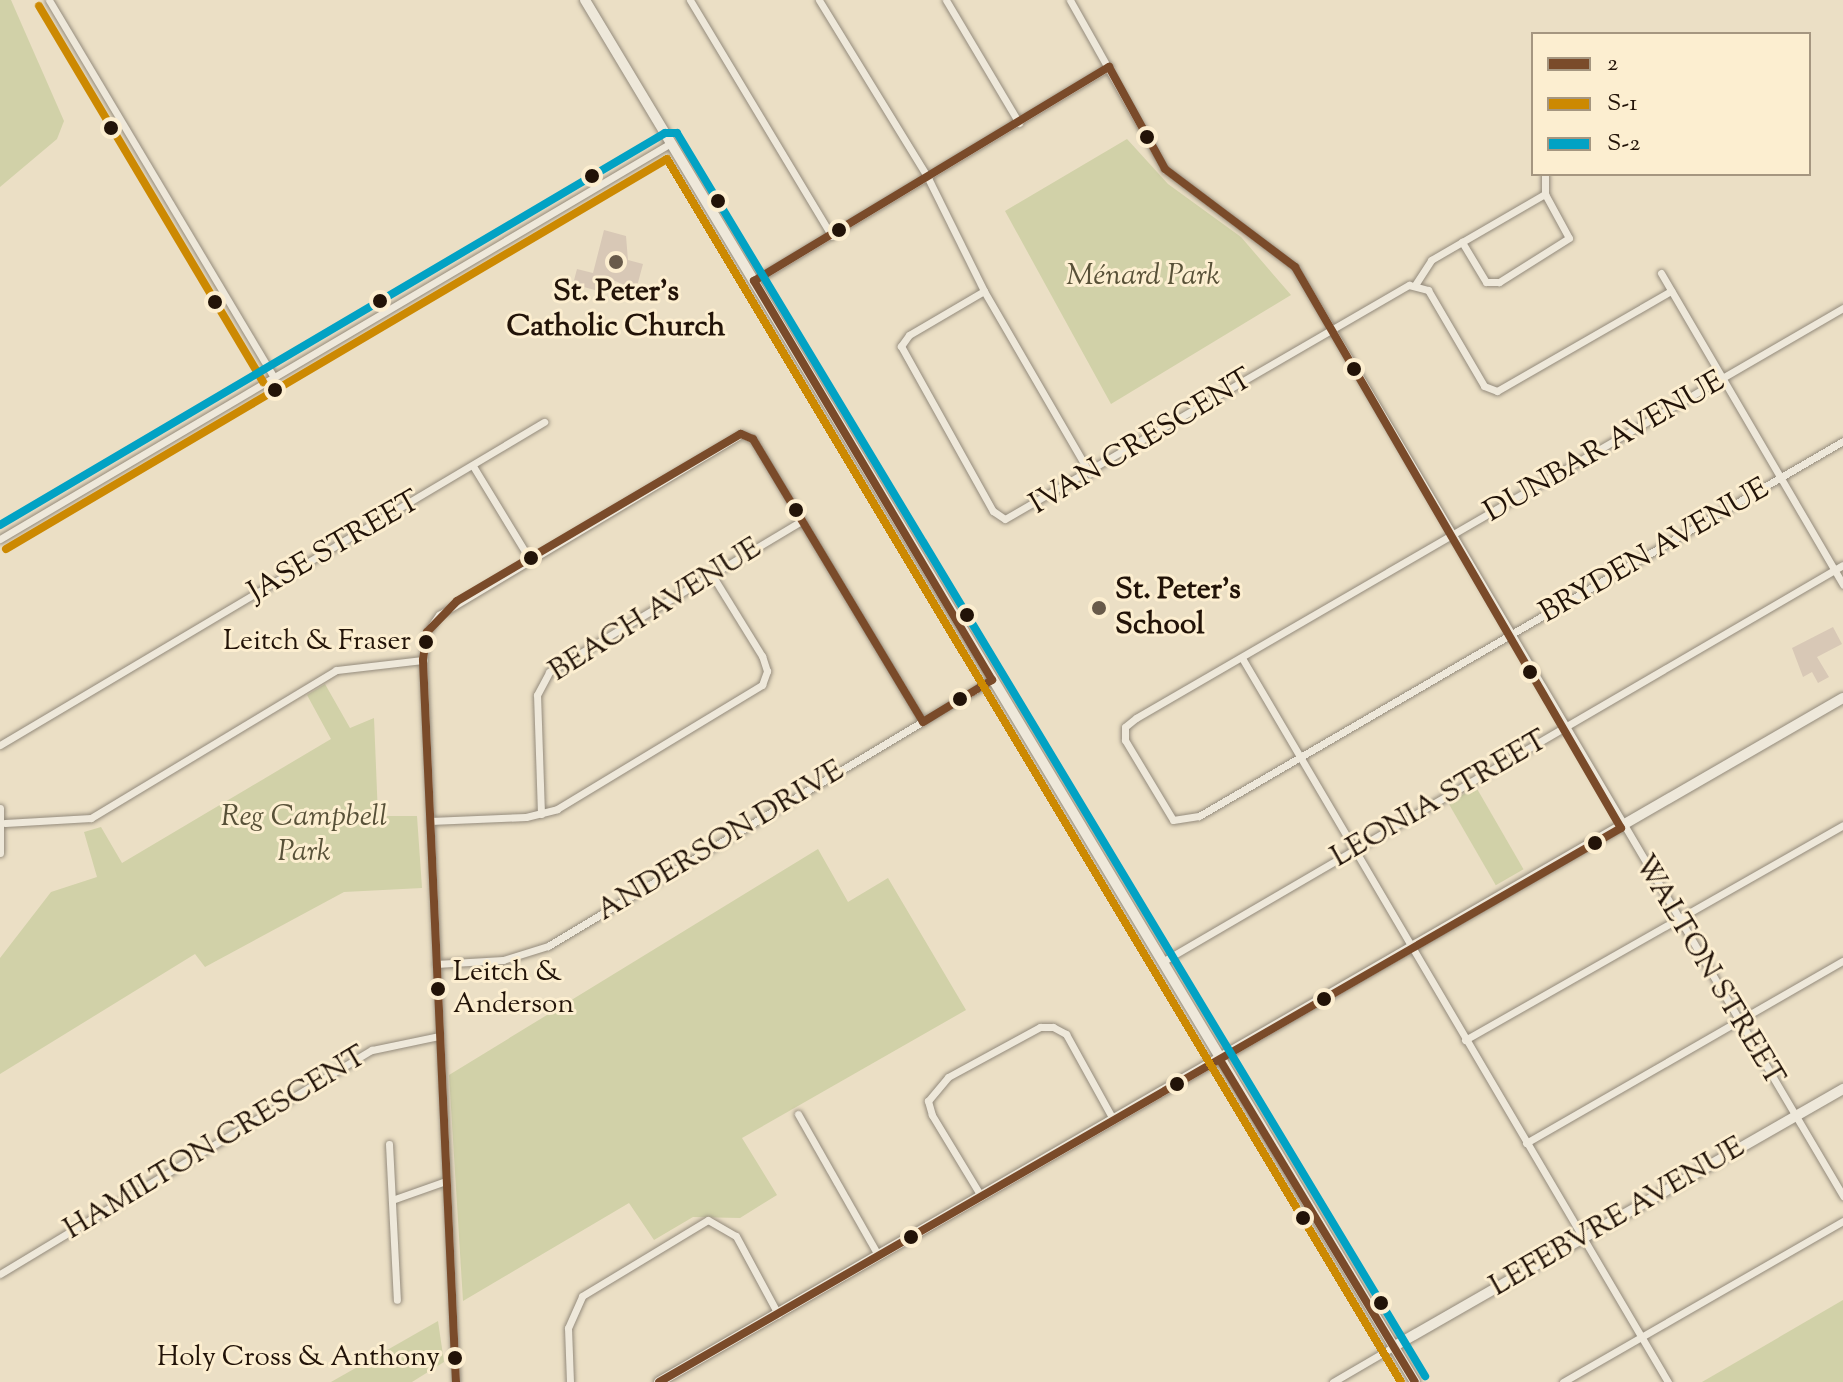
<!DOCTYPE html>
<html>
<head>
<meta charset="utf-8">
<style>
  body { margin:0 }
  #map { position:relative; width:1843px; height:1382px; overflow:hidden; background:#ebdfc5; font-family:"Sorts Mill Goudy",serif }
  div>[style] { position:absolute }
  .green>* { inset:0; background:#d1d1a8; transform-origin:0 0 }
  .building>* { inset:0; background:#d8c8b6 }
  .roads { filter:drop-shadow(0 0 2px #948b7c) drop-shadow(0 0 2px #948b7c) }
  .street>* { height:7px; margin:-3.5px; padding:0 3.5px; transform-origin:3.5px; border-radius:3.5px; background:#eee8da }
  .secondary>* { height:10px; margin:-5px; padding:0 5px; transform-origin:5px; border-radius:5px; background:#eee8da }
  .bus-1>* { height:8px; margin:-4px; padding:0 4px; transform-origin:4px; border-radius:4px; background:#7a4b2a }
  .bus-2>* { height:8px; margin:-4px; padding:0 4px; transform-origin:4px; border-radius:4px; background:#cc8902 }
  .bus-3>* { height:8px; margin:-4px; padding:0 4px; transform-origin:4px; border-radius:4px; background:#02a2c4 }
  .dots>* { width:22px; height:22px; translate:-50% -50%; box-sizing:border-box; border:4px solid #fceed0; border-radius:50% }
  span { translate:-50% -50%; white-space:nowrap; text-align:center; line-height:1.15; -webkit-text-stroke:6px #fceed0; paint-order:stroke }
  .bus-label { font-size:28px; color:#221308 }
  .right { translate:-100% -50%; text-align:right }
  .left { translate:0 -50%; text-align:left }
  .park-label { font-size:30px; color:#585138; font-style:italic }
  .poi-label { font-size:30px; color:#221308; font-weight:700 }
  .street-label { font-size:30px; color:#221308 }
  .legend { position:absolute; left:1531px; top:32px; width:280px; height:144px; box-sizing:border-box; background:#fceed0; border:2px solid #a59680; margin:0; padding:10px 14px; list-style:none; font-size:24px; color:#221308 }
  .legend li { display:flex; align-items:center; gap:16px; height:40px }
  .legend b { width:40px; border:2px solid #a59680 }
</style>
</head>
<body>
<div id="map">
  <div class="green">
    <div style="clip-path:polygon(0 0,11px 0,64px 121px,57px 139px,0 187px)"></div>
    <div style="clip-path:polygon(1127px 139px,1168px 184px,1241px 237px,1291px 295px,1111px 404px,1005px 211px)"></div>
    <div style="clip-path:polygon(325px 684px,350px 728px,374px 718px,378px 816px,417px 816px,422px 888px,344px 892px,205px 967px,195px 954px,0 1074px,0 958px,51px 892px,97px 877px,84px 832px,101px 827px,122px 863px,331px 739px,307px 695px)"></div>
    <div style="left:1476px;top:787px;width:95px;height:32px;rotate:60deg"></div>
    <div style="clip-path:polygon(818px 849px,848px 902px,888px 878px,966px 1010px,742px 1138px,777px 1195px,740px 1218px,693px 1217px,654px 1240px,629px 1203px,463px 1301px,449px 1075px)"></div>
    <div style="clip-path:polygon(1843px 1300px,1843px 1382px,1702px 1382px)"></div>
    <div style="clip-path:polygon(438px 1321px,444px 1362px,412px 1382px,331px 1382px)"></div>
  </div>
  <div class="building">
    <div style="clip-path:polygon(604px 230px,626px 236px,628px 260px,643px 264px,636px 290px,606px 277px,602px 292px,573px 284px,577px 269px,593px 273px)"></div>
    <div style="clip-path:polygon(1833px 627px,1842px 644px,1817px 657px,1829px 677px,1818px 683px,1812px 672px,1803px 677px,1792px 648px)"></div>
  </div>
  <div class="roads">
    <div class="street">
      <div style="left:49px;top:0;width:438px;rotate:59.2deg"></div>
      <div style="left:690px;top:0;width:275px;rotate:59deg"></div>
      <div style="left:819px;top:0;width:209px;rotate:58.5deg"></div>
      <div style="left:928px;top:178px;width:126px;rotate:63.6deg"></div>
      <div style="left:984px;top:291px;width:211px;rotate:59.9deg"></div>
      <div style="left:946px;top:0;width:143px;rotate:59.3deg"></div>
      <div style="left:1070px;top:0;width:194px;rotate:60.7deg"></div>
      <div style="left:1165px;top:169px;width:163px;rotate:37deg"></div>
      <div style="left:1295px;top:267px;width:1079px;rotate:59.46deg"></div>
      <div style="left:1545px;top:174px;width:20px;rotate:90deg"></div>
      <div style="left:1661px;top:273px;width:361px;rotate:59.7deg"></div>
      <div style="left:754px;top:281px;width:415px;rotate:-31.1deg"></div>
      <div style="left:1415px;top:285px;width:30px;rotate:-57deg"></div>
      <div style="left:1431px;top:260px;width:132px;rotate:-30.1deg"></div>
      <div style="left:1545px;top:194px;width:50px;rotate:61.4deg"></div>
      <div style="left:1569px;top:238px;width:83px;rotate:147.8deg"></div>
      <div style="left:1499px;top:282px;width:13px;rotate:180deg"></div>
      <div style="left:1486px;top:282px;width:47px;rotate:-121deg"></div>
      <div style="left:984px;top:291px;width:87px;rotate:149.6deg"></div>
      <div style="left:909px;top:335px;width:14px;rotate:126deg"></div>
      <div style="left:901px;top:346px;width:189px;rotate:60.9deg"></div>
      <div style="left:993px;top:511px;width:14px;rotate:34deg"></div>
      <div style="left:1005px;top:519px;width:467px;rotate:-30.1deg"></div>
      <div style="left:1409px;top:285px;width:20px;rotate:15deg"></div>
      <div style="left:1428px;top:290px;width:111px;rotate:59.7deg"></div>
      <div style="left:1484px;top:386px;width:14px;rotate:21deg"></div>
      <div style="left:1497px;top:391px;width:201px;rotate:-29.9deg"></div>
      <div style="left:1843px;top:308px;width:817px;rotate:149.89deg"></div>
      <div style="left:1136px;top:718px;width:14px;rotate:141deg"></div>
      <div style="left:1125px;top:727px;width:13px;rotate:90deg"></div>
      <div style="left:1125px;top:740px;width:93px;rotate:59deg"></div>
      <div style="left:1173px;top:820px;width:26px;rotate:-9deg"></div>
      <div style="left:1199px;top:816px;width:745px;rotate:-30.21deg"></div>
      <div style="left:473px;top:466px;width:108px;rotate:58.7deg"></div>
      <div style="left:0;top:539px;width:779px;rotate:-30.55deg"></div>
      <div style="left:1242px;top:658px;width:840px;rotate:59.53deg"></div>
      <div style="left:0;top:745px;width:633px;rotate:-30.7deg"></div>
      <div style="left:0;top:808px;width:45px;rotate:90deg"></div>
      <div style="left:541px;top:814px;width:119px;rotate:-91.9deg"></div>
      <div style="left:537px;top:695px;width:26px;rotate:-62deg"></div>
      <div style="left:549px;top:672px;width:294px;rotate:-30.9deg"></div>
      <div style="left:430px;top:821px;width:96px;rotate:-2.4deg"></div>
      <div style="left:526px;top:817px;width:32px;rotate:-14deg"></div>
      <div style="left:557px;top:809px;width:240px;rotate:-31.2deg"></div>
      <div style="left:762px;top:685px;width:15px;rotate:-70deg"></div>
      <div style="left:767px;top:671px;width:16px;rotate:-108deg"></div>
      <div style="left:762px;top:656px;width:95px;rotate:-121.7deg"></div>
      <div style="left:5px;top:823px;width:86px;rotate:-3.3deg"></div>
      <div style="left:91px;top:818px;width:286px;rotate:-31.1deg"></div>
      <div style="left:336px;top:670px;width:88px;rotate:-6.6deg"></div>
      <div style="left:1162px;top:962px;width:788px;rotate:-30.24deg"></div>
      <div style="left:436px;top:964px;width:67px;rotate:-3.4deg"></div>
      <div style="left:503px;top:960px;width:47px;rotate:-17.3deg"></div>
      <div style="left:548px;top:946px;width:518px;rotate:-30.93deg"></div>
      <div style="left:1465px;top:1040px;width:435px;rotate:-29.6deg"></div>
      <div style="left:798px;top:1114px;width:162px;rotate:60.4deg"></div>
      <div style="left:1526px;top:1143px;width:366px;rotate:-29.9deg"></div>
      <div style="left:389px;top:1144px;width:156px;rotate:87.1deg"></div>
      <div style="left:981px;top:1196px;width:95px;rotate:-121.2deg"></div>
      <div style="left:932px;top:1115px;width:15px;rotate:-106deg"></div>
      <div style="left:928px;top:1101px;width:31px;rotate:-50deg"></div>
      <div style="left:948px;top:1077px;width:105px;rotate:-28.5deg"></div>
      <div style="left:1040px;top:1027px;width:13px"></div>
      <div style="left:1053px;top:1027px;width:15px;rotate:28deg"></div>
      <div style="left:1066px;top:1034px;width:97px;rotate:61.1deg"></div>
      <div style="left:392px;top:1200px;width:57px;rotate:-19.4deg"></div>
      <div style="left:0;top:1274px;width:434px;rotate:-31.1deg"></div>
      <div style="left:372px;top:1050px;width:68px;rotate:-11.8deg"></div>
      <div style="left:456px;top:1382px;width:723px;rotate:-92.62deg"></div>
      <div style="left:423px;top:660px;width:28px;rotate:-82deg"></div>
      <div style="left:427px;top:632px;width:21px;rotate:-55deg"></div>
      <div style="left:439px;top:615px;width:352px;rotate:-30.9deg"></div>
      <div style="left:741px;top:434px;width:13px;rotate:23deg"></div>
      <div style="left:753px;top:439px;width:330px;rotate:59deg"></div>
      <div style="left:570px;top:1382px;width:54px;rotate:-92.1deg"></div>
      <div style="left:568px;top:1328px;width:35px;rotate:-66deg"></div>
      <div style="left:582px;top:1296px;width:147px;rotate:-31.1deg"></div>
      <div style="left:708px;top:1220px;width:32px;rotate:30deg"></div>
      <div style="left:736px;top:1236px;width:89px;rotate:61.7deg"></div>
      <div style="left:1333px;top:1382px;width:69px;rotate:-30.3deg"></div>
      <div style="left:1563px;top:1382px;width:323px;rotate:-29.9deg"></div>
    </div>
    <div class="secondary">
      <div style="left:585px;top:0;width:1612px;rotate:59.01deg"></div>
      <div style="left:1393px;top:1347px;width:519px;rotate:-29.83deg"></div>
      <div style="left:659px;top:1382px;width:1367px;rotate:-30.02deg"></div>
    </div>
  </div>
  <div class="bus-1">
    <div style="left:1220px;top:1060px;width:376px;rotate:58.8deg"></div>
    <div style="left:456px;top:1382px;width:723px;rotate:-92.62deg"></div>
    <div style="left:423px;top:660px;width:28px;rotate:-82deg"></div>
    <div style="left:427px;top:632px;width:43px;rotate:-45.9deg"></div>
    <div style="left:457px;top:601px;width:329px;rotate:-30.5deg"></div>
    <div style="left:741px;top:434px;width:13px;rotate:23deg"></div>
    <div style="left:753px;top:439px;width:330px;rotate:59deg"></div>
    <div style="left:923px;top:722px;width:81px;rotate:-31.3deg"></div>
    <div style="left:992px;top:680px;width:465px;rotate:-120.8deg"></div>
    <div style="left:754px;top:281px;width:415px;rotate:-31.1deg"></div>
    <div style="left:1109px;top:67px;width:116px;rotate:61.2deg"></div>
    <div style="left:1165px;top:169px;width:163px;rotate:37deg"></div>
    <div style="left:1295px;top:267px;width:649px;rotate:59.84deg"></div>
    <div style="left:1621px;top:828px;width:1110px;rotate:150.06deg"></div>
  </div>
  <div class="bus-2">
    <div style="left:39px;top:6px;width:438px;rotate:59.2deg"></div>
    <div style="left:6px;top:549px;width:767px;rotate:-30.54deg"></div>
    <div style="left:667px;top:159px;width:1426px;rotate:59.03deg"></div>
  </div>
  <div class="bus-3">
    <div style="left:0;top:525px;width:772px;rotate:-30.52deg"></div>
    <div style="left:665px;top:133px;width:12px"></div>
    <div style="left:677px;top:133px;width:1451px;rotate:58.96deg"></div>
  </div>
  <div class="dots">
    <div style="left:111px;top:128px;background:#221308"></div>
    <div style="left:1147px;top:137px;background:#221308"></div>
    <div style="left:592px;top:176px;background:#221308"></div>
    <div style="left:718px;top:201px;background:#221308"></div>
    <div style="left:839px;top:230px;background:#221308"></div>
    <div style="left:616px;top:262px;background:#685a4a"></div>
    <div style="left:380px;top:301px;background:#221308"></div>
    <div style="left:215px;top:302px;background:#221308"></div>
    <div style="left:1354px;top:369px;background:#221308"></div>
    <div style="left:275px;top:390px;background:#221308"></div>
    <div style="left:796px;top:510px;background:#221308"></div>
    <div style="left:531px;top:558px;background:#221308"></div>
    <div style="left:1099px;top:608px;background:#685a4a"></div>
    <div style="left:967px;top:615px;background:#221308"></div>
    <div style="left:426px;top:642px;background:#221308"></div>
    <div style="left:1530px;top:672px;background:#221308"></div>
    <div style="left:960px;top:699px;background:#221308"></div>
    <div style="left:1595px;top:843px;background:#221308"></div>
    <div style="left:438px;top:989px;background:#221308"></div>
    <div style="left:1324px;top:999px;background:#221308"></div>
    <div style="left:1177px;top:1084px;background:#221308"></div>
    <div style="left:1303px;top:1218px;background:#221308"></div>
    <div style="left:911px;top:1237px;background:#221308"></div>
    <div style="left:1381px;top:1303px;background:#221308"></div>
    <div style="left:455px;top:1358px;background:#221308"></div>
  </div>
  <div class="bus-label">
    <span class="right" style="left:411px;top:642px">Leitch &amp; Fraser</span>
    <span class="left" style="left:453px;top:989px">Leitch &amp;<br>Anderson</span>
    <span class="right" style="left:440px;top:1358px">Holy Cross &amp; Anthony</span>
  </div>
  <div class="park-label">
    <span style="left:1143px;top:277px">Ménard Park</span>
    <span style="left:304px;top:835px">Reg Campbell<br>Park</span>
  </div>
  <div class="poi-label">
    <span style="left:616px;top:310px">St. Peter's<br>Catholic Church</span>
    <span class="left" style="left:1115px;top:608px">St. Peter's<br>School</span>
  </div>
  <div class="street-label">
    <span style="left:1142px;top:443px;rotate:-31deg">IVAN CRESCENT</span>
    <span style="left:1605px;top:448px;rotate:-30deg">DUNBAR AVENUE</span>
    <span style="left:335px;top:548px;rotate:-30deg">JASE STREET</span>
    <span style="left:1655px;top:552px;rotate:-30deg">BRYDEN AVENUE</span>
    <span style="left:656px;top:611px;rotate:-32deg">BEACH AVENUE</span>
    <span style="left:1440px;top:800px;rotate:-30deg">LEONIA STREET</span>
    <span style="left:721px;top:842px;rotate:-31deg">ANDERSON DRIVE</span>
    <span style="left:1708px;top:971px;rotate:59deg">WALTON STREET</span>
    <span style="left:216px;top:1144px;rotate:-31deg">HAMILTON CRESCENT</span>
    <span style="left:1618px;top:1218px;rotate:-30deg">LEFEBVRE AVENUE</span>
  </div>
  <ul class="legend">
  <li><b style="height:10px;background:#7a4b2a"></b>2</li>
  <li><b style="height:10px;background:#cc8902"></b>S-1</li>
  <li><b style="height:10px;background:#02a2c4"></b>S-2</li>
  </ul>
</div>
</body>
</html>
